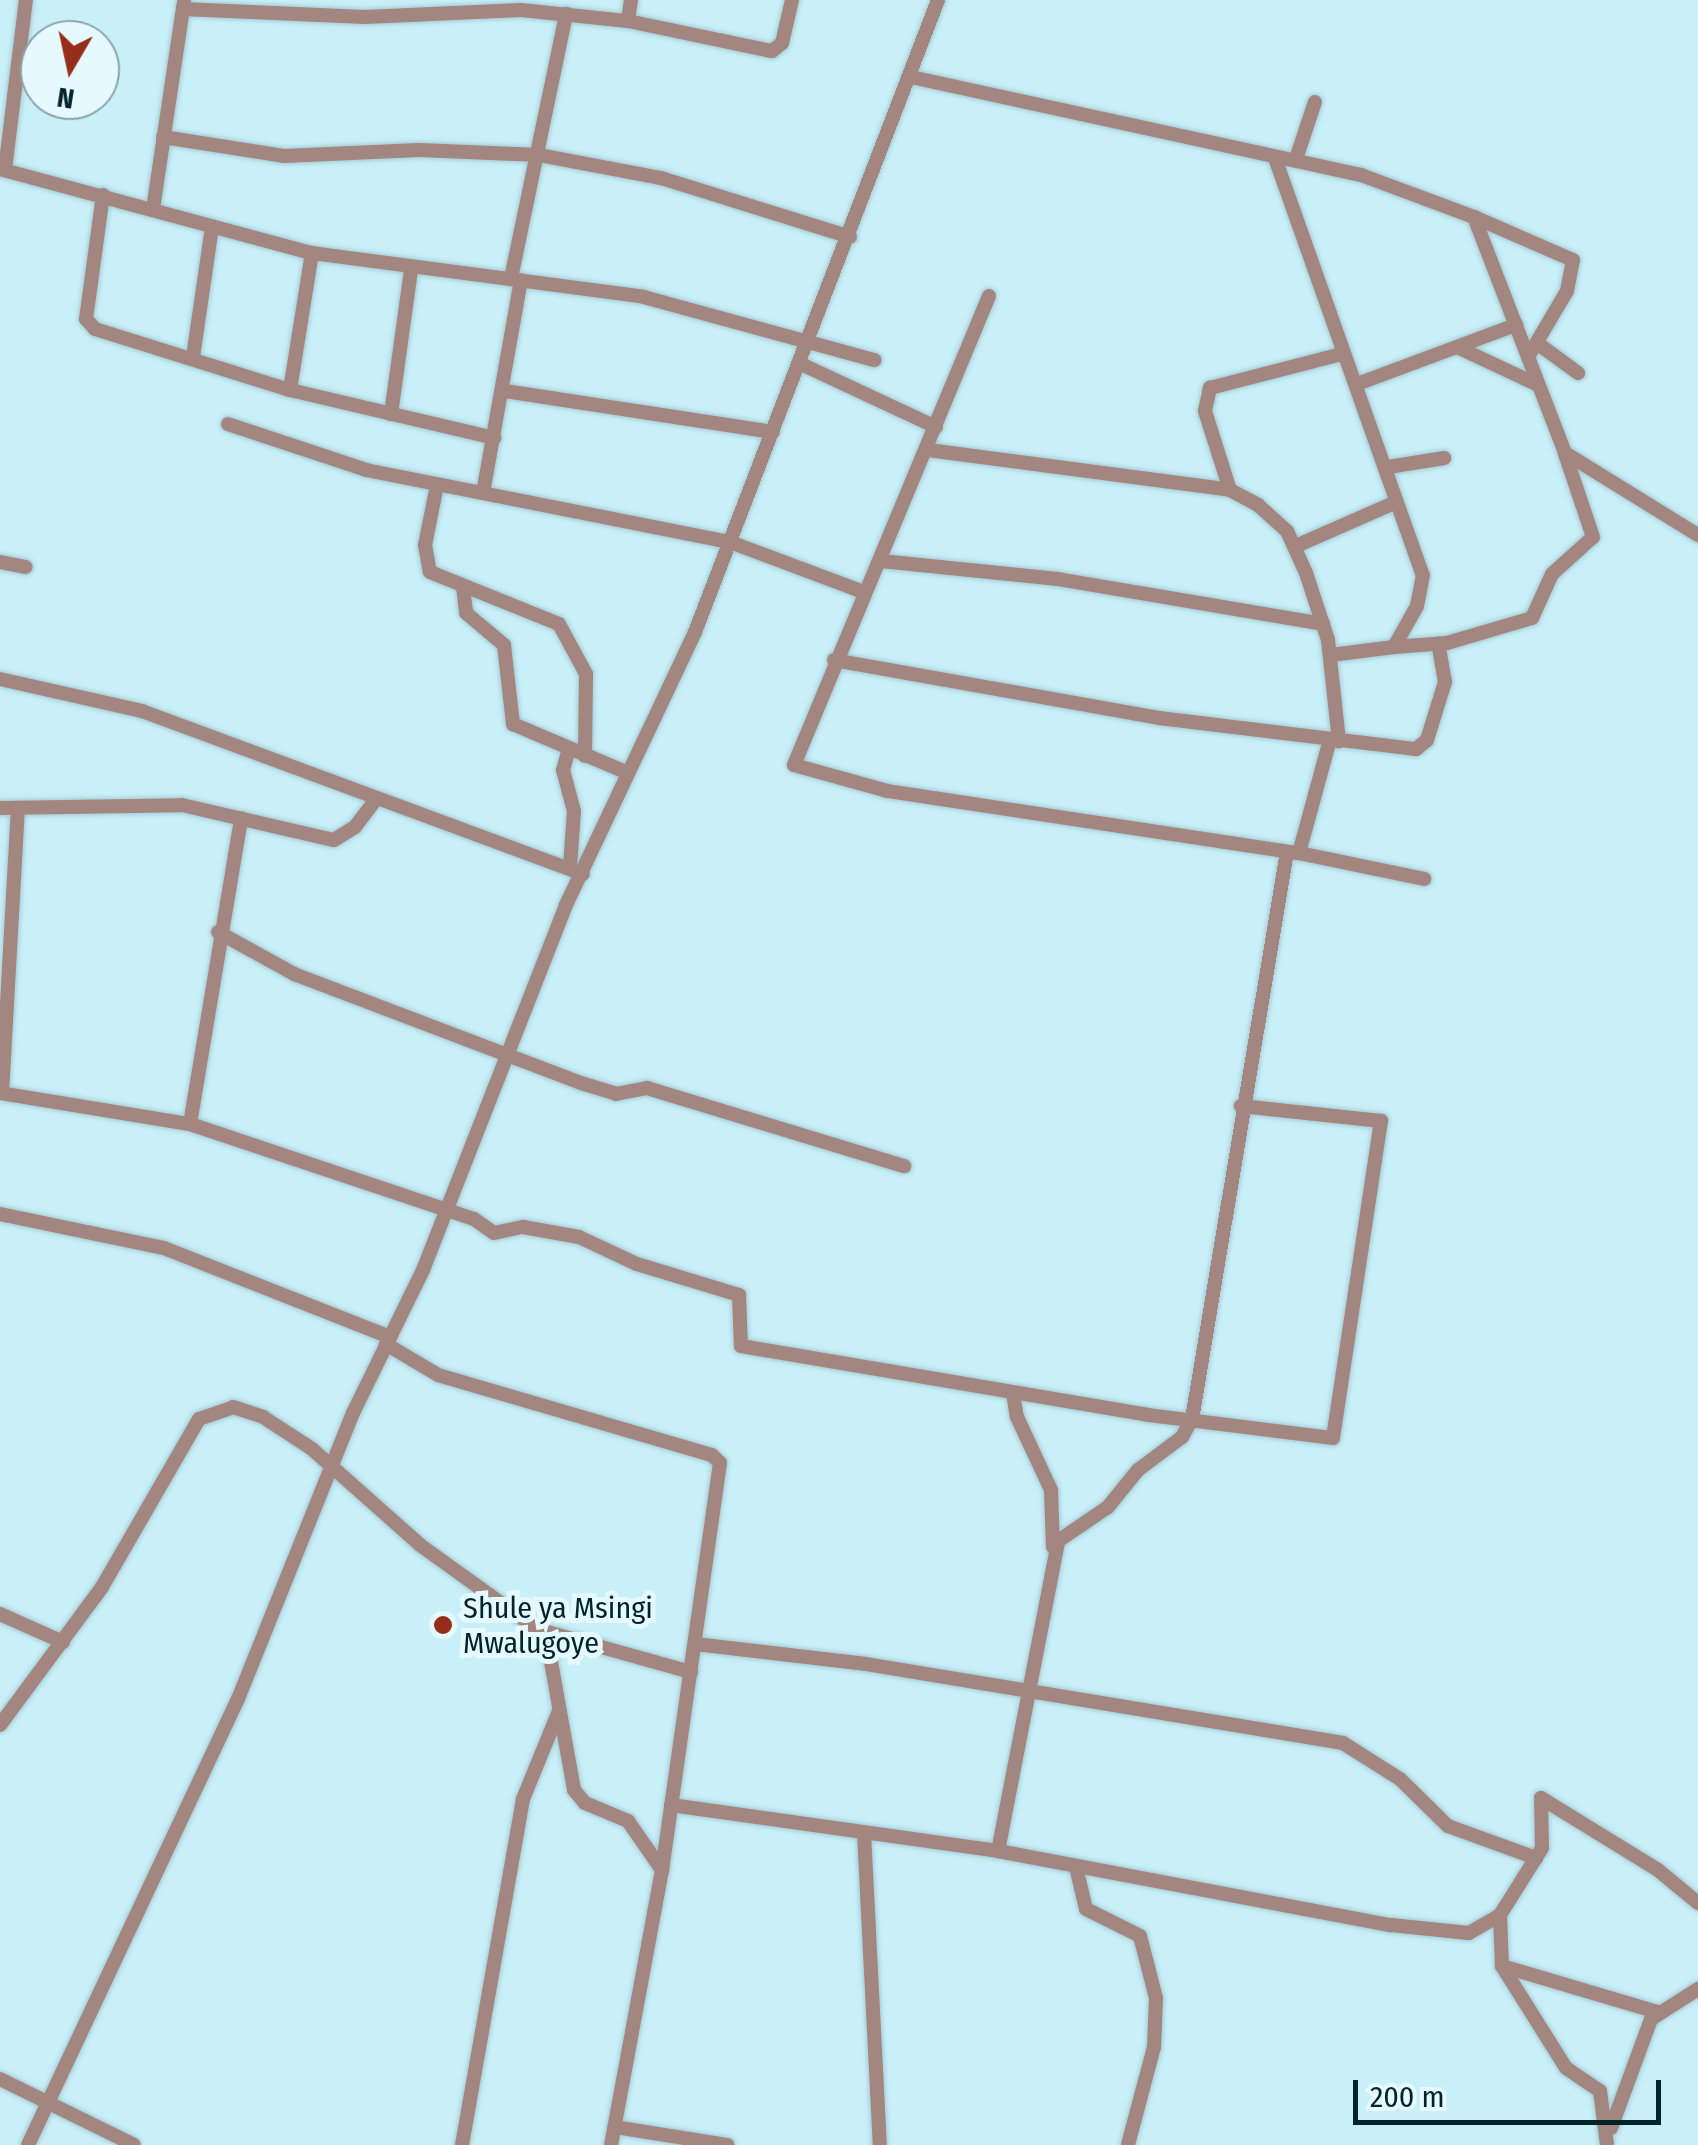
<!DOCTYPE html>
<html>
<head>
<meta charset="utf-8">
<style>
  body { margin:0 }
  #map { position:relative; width:1698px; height:2145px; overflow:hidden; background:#c9f0f9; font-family:"Fira Sans Condensed",sans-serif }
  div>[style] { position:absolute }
  .roads { filter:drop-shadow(0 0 2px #a5cbd4) drop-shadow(0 0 2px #a5cbd4) }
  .minor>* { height:14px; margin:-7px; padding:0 7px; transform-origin:7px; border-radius:7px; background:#a48680 }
  .dots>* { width:28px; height:28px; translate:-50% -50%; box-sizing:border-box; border:5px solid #e6f9fe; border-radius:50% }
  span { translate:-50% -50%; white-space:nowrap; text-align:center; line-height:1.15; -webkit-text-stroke:10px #e6f9fe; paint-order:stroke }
  .poi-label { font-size:30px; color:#00242a }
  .left { translate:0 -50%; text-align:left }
  .north { position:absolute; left:20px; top:20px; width:100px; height:100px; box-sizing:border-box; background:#e6f9fe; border:2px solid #8aa4a9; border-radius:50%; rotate:189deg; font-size:28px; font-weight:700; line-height:40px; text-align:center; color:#00242a }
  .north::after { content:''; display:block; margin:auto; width:35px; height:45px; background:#962d1b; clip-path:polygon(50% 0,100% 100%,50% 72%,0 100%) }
  .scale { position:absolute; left:1353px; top:2080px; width:308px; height:45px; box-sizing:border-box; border:5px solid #00242a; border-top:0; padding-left:12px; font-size:30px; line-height:35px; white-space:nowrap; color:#00242a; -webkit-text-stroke:8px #e6f9fe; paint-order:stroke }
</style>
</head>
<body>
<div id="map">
  <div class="roads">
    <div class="minor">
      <div style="left:183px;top:9px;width:182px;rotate:2.5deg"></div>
      <div style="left:365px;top:17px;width:156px;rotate:-2.6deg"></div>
      <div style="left:521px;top:10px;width:108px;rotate:5.9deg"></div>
      <div style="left:628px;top:21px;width:147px;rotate:11.8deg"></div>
      <div style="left:772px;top:51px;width:13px;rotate:-39deg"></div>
      <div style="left:782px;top:43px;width:44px;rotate:-76.9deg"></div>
      <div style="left:628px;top:21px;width:21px;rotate:-82deg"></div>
      <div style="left:911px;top:77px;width:461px;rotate:12.3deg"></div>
      <div style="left:1361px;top:175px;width:121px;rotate:20.4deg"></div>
      <div style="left:1474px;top:217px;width:253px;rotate:68.9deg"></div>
      <div style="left:1565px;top:453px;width:156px;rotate:31.7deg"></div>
      <div style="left:163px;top:137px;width:122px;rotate:8.9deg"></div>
      <div style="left:284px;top:156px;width:135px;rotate:-2.5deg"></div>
      <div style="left:419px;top:150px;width:120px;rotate:2.4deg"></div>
      <div style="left:539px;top:155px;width:124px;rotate:10.7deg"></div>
      <div style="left:661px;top:178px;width:198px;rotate:17.3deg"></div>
      <div style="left:1275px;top:158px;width:442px;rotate:70.5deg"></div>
      <div style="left:1423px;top:575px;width:32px;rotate:101deg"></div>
      <div style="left:1417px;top:606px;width:47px;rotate:119.3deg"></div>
      <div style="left:1394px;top:647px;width:64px;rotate:172.8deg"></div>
      <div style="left:1296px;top:159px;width:60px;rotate:-71.6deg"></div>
      <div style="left:0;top:169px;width:323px;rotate:15.1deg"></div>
      <div style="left:312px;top:253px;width:335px;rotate:7.5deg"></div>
      <div style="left:644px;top:297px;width:239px;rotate:15.3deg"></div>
      <div style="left:5px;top:170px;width:171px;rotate:-83deg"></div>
      <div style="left:103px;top:195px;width:125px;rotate:97.8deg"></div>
      <div style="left:86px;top:319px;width:13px;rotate:48deg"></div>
      <div style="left:95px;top:329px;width:204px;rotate:17.4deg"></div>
      <div style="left:290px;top:390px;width:210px;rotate:13.2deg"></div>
      <div style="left:153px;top:209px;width:210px;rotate:-81.5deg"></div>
      <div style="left:1474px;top:217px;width:108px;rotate:23.5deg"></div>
      <div style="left:1573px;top:260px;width:32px;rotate:101deg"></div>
      <div style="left:1567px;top:291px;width:77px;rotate:120.6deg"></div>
      <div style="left:511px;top:278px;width:270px;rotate:-78.2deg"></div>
      <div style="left:989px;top:296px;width:508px;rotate:112.58deg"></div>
      <div style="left:794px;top:765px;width:97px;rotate:15.6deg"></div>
      <div style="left:887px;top:791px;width:417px;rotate:8.6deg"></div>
      <div style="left:1299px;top:853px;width:128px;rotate:11.7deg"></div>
      <div style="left:1537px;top:343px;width:51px;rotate:36.2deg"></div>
      <div style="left:1457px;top:347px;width:89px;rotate:25.1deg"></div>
      <div style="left:193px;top:357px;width:132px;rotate:-81.7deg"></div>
      <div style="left:801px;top:364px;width:149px;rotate:25deg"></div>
      <div style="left:1357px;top:384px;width:170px;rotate:-20.4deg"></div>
      <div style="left:290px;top:390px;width:139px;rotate:-80.9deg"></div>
      <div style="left:505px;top:391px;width:271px;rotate:8.7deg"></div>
      <div style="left:391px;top:414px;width:146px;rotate:-82.1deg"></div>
      <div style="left:228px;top:424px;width:145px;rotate:18.4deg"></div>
      <div style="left:366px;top:470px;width:371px;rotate:11.2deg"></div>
      <div style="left:730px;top:542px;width:143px;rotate:20.5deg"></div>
      <div style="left:928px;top:450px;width:305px;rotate:7.5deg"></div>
      <div style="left:1230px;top:490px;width:32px;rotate:28deg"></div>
      <div style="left:1258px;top:505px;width:39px;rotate:42deg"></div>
      <div style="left:1287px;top:531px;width:46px;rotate:65.7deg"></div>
      <div style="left:1306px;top:573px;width:71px;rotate:71.8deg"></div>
      <div style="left:1328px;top:640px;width:102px;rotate:83.8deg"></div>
      <div style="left:1388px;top:467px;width:57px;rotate:-9.1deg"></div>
      <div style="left:437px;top:485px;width:61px;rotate:101.3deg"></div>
      <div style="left:425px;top:545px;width:27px;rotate:80deg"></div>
      <div style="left:430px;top:572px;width:139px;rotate:22deg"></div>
      <div style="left:559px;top:624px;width:57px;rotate:61.6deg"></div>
      <div style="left:586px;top:674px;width:82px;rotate:90.7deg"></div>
      <div style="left:1230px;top:490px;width:83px;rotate:-107.6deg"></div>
      <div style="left:1205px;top:411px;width:24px;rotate:-78deg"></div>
      <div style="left:1210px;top:388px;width:135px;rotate:-14.5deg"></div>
      <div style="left:483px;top:493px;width:216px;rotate:-79.9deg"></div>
      <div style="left:1296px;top:546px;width:107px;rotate:-23.7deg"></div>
      <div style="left:881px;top:561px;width:178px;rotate:5.8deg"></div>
      <div style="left:1058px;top:579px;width:269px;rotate:9.6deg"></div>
      <div style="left:0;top:562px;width:26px;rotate:11deg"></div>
      <div style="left:463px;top:587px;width:26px;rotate:83deg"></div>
      <div style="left:466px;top:613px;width:50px;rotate:40.1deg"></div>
      <div style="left:504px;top:645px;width:80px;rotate:83.5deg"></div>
      <div style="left:513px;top:724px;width:125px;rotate:23.1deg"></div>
      <div style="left:1394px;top:647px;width:53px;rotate:-4.3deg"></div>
      <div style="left:1447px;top:643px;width:89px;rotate:-16.4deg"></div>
      <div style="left:1532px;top:618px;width:48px;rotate:-65.6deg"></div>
      <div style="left:1552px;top:574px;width:55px;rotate:-42.1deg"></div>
      <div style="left:1593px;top:537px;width:88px;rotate:-108.6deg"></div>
      <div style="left:834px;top:660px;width:330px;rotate:10.1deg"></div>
      <div style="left:1159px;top:718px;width:259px;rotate:6.9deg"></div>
      <div style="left:1416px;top:749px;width:14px;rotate:-39deg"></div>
      <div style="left:1427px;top:740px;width:61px;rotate:-72.8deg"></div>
      <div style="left:1445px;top:682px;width:39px;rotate:-100deg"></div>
      <div style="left:0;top:679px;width:146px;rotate:12.7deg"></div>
      <div style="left:142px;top:711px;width:470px;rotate:20.3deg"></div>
      <div style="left:569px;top:748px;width:23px;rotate:105deg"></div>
      <div style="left:563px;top:770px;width:42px;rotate:75deg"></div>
      <div style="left:574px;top:811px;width:56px;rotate:94.1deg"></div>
      <div style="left:0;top:808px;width:182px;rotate:-0.9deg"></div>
      <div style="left:182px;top:805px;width:156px;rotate:13deg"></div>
      <div style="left:334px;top:840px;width:25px;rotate:-32deg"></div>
      <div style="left:355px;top:827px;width:34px;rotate:-53deg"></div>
      <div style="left:1299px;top:853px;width:117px;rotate:-74.7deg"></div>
      <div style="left:218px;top:932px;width:87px;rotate:28.9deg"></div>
      <div style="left:294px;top:974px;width:307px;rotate:20.8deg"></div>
      <div style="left:581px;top:1083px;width:37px;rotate:17deg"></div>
      <div style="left:616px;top:1094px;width:32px;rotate:-11deg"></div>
      <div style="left:647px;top:1088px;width:269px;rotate:16.9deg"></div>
      <div style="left:0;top:1093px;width:193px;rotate:9.3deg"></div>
      <div style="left:190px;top:1124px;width:299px;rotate:18.5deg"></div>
      <div style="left:474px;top:1219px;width:24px;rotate:35deg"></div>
      <div style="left:494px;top:1233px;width:30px;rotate:-12deg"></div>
      <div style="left:523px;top:1227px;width:57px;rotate:10.1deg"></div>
      <div style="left:579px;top:1237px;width:64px;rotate:25deg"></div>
      <div style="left:637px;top:1264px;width:107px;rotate:16.9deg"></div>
      <div style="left:739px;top:1295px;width:51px;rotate:87.8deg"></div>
      <div style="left:741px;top:1346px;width:413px;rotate:9.6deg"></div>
      <div style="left:1148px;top:1415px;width:186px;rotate:7.1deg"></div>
      <div style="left:1333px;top:1438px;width:321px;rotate:-81.4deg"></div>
      <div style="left:1381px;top:1121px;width:141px;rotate:-173.9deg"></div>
      <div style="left:2px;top:1093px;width:284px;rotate:-86.8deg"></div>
      <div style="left:190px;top:1124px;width:310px;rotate:-80.5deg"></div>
      <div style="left:0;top:1214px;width:167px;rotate:11.7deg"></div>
      <div style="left:164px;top:1248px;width:243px;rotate:21.5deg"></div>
      <div style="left:386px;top:1344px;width:61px;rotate:30.8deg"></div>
      <div style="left:438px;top:1375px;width:285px;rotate:16.3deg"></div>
      <div style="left:712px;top:1455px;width:11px;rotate:45deg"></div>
      <div style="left:720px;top:1463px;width:411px;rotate:98.1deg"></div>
      <div style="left:662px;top:1870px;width:280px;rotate:100.5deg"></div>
      <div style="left:1013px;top:1393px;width:24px;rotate:81deg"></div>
      <div style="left:1017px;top:1417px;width:81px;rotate:65deg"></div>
      <div style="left:1051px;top:1490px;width:57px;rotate:88deg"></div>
      <div style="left:0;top:1614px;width:69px;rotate:24deg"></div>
      <div style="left:546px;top:1634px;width:158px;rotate:79.8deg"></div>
      <div style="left:574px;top:1790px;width:17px;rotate:50deg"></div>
      <div style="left:585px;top:1803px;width:47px;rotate:22.7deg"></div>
      <div style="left:628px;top:1821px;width:60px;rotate:55.2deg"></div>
      <div style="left:696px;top:1644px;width:171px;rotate:6.7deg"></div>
      <div style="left:866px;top:1664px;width:483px;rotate:9.4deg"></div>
      <div style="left:1343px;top:1743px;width:67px;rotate:32.3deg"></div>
      <div style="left:1400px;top:1779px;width:67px;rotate:44.4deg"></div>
      <div style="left:1448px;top:1826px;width:94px;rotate:20deg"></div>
      <div style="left:0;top:1725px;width:172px;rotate:-53.5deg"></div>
      <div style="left:102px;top:1587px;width:194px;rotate:-60deg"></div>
      <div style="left:199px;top:1419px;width:36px;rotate:-19deg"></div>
      <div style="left:233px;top:1407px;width:32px;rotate:18deg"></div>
      <div style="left:263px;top:1417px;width:59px;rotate:33.1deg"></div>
      <div style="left:312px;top:1449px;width:144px;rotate:41.6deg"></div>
      <div style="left:420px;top:1545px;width:144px;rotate:35.7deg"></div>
      <div style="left:537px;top:1629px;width:160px;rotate:15.6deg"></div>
      <div style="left:1541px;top:1798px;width:137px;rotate:31.6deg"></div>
      <div style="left:1658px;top:1870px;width:52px;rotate:39.5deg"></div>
      <div style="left:671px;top:1805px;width:330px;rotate:8deg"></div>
      <div style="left:998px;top:1851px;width:400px;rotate:10.7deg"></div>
      <div style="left:1391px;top:1925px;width:78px;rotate:5.9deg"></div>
      <div style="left:1469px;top:1933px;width:36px;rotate:-30deg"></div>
      <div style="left:1500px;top:1915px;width:79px;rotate:-57.9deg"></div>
      <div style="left:1542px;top:1848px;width:50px;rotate:-91.1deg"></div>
      <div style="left:864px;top:1833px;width:312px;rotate:87.1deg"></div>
      <div style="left:998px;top:1851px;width:316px;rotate:-79deg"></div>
      <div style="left:1058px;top:1541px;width:60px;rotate:-34.2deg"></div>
      <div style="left:1108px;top:1507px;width:48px;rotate:-51deg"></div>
      <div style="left:1138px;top:1470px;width:55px;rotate:-36.9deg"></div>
      <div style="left:1182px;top:1437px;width:21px;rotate:-61deg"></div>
      <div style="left:1192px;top:1419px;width:575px;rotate:-80.49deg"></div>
      <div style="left:1076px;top:1867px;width:43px;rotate:76.6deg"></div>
      <div style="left:1086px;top:1909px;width:60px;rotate:26.6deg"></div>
      <div style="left:1140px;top:1936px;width:64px;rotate:75.5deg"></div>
      <div style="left:1156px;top:1998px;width:49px;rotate:92.3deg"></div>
      <div style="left:1154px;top:2047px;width:101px;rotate:104.9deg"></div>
      <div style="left:1500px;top:1915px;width:51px;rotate:87.8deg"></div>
      <div style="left:1502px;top:1966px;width:120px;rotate:57.9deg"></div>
      <div style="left:1566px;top:2068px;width:41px;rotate:34.1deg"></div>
      <div style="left:1600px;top:2091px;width:54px;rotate:82.6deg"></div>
      <div style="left:1502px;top:1966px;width:162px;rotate:16.5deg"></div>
      <div style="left:0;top:2079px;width:149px;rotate:26.2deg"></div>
      <div style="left:615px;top:2127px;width:114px;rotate:9.1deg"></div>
      <div style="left:1611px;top:2128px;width:116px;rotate:-69.8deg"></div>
      <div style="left:1651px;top:2019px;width:56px;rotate:-32.6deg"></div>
      <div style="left:28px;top:2145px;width:493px;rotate:-64.8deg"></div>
      <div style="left:238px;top:1699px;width:308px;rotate:-68.1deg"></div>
      <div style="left:353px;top:1413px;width:159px;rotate:-63.9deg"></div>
      <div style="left:423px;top:1270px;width:392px;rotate:-68.6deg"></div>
      <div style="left:566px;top:905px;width:302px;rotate:-64.7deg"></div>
      <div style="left:695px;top:632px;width:677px;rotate:-68.97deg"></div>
      <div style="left:462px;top:2145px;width:351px;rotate:-80deg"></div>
      <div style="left:523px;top:1799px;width:95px;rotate:-67.8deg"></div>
    </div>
  </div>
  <div class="dots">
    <div style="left:443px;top:1625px;background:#962d1b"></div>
  </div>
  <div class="poi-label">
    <span class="left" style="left:463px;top:1625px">Shule ya Msingi<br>Mwalugoye</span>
  </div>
  <div class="north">N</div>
  <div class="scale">200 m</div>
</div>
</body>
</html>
